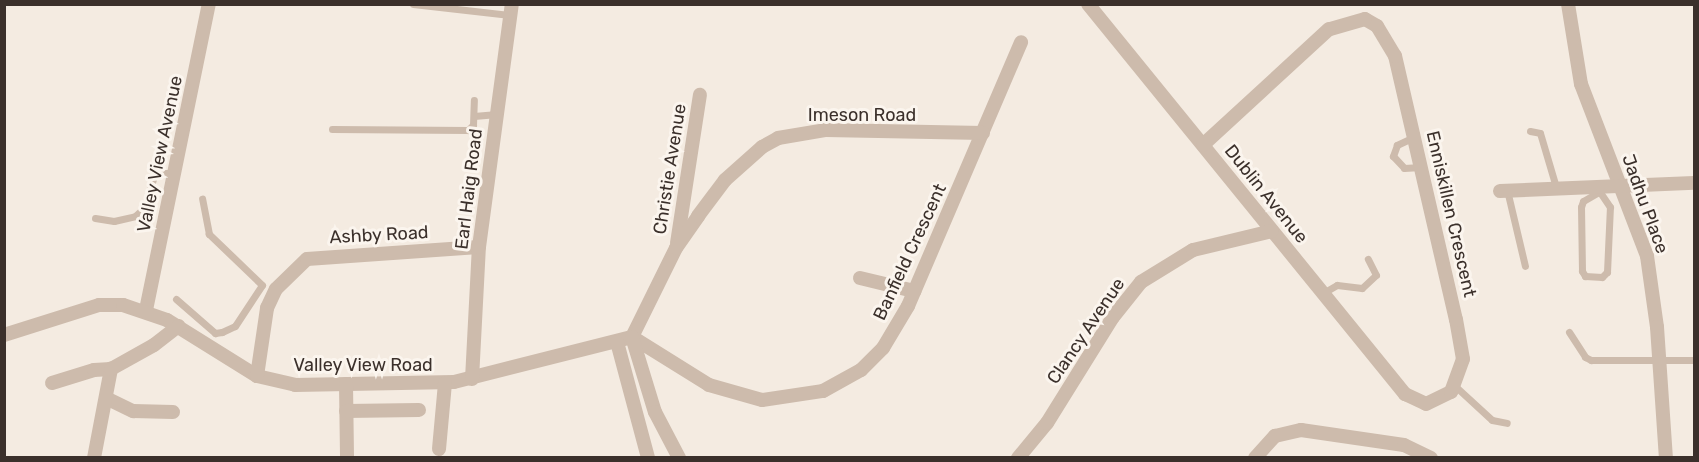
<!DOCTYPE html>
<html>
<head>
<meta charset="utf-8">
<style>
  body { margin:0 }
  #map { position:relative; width:1699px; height:462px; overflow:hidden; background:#f4ebe1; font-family:Rubik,sans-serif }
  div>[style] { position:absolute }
  .lane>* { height:7px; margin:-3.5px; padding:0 3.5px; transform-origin:3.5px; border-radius:3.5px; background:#cdbbac }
  .street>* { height:14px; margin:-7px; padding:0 7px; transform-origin:7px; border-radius:7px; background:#cdbbac }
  span { translate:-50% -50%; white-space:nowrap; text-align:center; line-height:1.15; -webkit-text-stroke:6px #fbf5ee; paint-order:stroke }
  .street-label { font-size:18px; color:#3b302b }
  .frame { position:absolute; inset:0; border:6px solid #3b302b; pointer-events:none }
</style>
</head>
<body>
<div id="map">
  <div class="lane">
    <div style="left:413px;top:4px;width:98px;rotate:6.5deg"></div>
    <div style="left:474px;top:116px;width:23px;rotate:-5deg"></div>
    <div style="left:332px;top:129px;width:136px;rotate:0.4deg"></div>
    <div style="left:468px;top:130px;width:7px;rotate:-45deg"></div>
    <div style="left:473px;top:125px;width:25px;rotate:-88deg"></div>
    <div style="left:1530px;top:131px;width:10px;rotate:11deg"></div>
    <div style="left:1540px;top:133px;width:56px;rotate:73.5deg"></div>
    <div style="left:1414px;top:137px;width:19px;rotate:155deg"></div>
    <div style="left:1397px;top:145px;width:12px;rotate:110deg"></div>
    <div style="left:1393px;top:156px;width:16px;rotate:47deg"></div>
    <div style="left:1404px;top:168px;width:17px;rotate:-3deg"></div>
    <div style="left:1507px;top:190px;width:78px;rotate:76.7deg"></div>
    <div style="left:1597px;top:193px;width:16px;rotate:150deg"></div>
    <div style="left:1583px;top:201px;width:6px;rotate:108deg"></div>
    <div style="left:1581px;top:207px;width:64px;rotate:89.1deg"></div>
    <div style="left:1582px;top:271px;width:6px;rotate:59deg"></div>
    <div style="left:1585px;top:276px;width:17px;rotate:3deg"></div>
    <div style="left:1602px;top:277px;width:7px;rotate:-45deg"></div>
    <div style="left:1607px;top:272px;width:65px;rotate:-87.4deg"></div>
    <div style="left:1610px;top:207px;width:23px;rotate:-124deg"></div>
    <div style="left:95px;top:218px;width:19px;rotate:9deg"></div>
    <div style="left:114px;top:221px;width:22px;rotate:-13deg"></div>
    <div style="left:135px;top:216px;width:13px;rotate:-42deg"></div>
    <div style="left:145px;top:207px;width:35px;rotate:-74deg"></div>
    <div style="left:155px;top:173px;width:20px"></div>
    <div style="left:1323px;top:293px;width:16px;rotate:-30deg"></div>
    <div style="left:1337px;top:285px;width:25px;rotate:7deg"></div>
    <div style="left:1362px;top:288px;width:19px;rotate:-43deg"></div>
    <div style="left:1376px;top:275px;width:18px;rotate:-117deg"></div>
    <div style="left:176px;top:299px;width:52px;rotate:41.1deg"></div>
    <div style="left:215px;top:333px;width:7px;rotate:-8deg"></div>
    <div style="left:222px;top:332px;width:14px;rotate:-25deg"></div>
    <div style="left:235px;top:326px;width:49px;rotate:-56.6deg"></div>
    <div style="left:262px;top:285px;width:74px;rotate:-136.1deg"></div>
    <div style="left:209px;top:234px;width:36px;rotate:-101deg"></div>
    <div style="left:1569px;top:332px;width:30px;rotate:57deg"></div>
    <div style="left:1585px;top:357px;width:7px;rotate:27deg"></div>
    <div style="left:1591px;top:360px;width:103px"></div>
    <div style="left:1455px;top:386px;width:50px;rotate:42.6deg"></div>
    <div style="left:1492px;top:420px;width:15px;rotate:11deg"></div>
  </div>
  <div class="street">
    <div style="left:1088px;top:4px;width:503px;rotate:50.9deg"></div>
    <div style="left:1405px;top:394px;width:23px;rotate:25deg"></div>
    <div style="left:1426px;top:404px;width:28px;rotate:-26deg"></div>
    <div style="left:1451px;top:392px;width:35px;rotate:-70deg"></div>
    <div style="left:1463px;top:359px;width:40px;rotate:-100deg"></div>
    <div style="left:1456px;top:320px;width:271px;rotate:-103deg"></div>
    <div style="left:1395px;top:56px;width:35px;rotate:-121deg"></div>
    <div style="left:1377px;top:26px;width:14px;rotate:-150deg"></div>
    <div style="left:1365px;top:19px;width:37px;rotate:164deg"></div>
    <div style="left:1329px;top:29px;width:171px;rotate:137.4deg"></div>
    <div style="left:1568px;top:4px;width:81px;rotate:80.8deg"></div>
    <div style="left:1581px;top:84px;width:184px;rotate:69deg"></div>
    <div style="left:1647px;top:256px;width:72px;rotate:82deg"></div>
    <div style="left:1657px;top:327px;width:131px;rotate:86.1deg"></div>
    <div style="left:1500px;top:191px;width:194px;rotate:-2.4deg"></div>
    <div style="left:677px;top:243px;width:150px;rotate:-81.2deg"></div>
    <div style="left:860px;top:278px;width:56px;rotate:13.5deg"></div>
    <div style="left:146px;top:310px;width:312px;rotate:-78.4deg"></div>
    <div style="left:4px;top:335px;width:100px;rotate:-17.5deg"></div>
    <div style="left:99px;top:305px;width:24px"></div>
    <div style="left:123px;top:305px;width:46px;rotate:18.8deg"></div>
    <div style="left:167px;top:320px;width:106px;rotate:31.9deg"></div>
    <div style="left:257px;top:376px;width:39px;rotate:13deg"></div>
    <div style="left:295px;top:385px;width:159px;rotate:-1.1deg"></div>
    <div style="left:454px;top:382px;width:184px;rotate:-14.2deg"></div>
    <div style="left:632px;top:337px;width:91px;rotate:31.9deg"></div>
    <div style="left:709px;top:385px;width:55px;rotate:15.8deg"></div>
    <div style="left:762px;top:400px;width:62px;rotate:-8.4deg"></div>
    <div style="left:823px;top:391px;width:43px;rotate:-28.9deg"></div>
    <div style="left:861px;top:370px;width:31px;rotate:-45deg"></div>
    <div style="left:883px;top:348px;width:49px;rotate:-59.2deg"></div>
    <div style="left:908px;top:306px;width:287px;rotate:-66.8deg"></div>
    <div style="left:632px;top:337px;width:99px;rotate:-63.7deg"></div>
    <div style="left:676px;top:248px;width:39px;rotate:-55deg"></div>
    <div style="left:698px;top:216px;width:45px;rotate:-53.1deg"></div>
    <div style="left:725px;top:180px;width:50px;rotate:-41.7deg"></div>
    <div style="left:762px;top:147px;width:18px;rotate:-29deg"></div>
    <div style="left:778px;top:138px;width:49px;rotate:-9.5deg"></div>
    <div style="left:826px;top:130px;width:157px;rotate:1.1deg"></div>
    <div style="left:632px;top:337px;width:78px;rotate:73deg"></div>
    <div style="left:655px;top:412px;width:52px;rotate:62.4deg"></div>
    <div style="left:617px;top:342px;width:120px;rotate:75deg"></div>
    <div style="left:257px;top:376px;width:69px;rotate:-81.6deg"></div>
    <div style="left:267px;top:308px;width:21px;rotate:-65deg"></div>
    <div style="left:276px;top:289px;width:43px;rotate:-44.1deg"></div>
    <div style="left:307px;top:259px;width:172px;rotate:-4deg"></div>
    <div style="left:472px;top:379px;width:132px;rotate:-87deg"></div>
    <div style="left:479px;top:247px;width:245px;rotate:-82.3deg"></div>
    <div style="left:52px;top:383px;width:44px;rotate:-17.2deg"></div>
    <div style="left:94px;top:370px;width:17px;rotate:-3deg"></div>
    <div style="left:346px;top:384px;width:74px;rotate:89.2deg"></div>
    <div style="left:108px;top:399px;width:28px;rotate:26deg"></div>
    <div style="left:133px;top:411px;width:40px;rotate:1.4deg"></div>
    <div style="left:346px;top:411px;width:73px;rotate:-0.8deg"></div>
    <div style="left:439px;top:449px;width:66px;rotate:-84.8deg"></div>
    <div style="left:94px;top:458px;width:91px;rotate:-79.2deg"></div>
    <div style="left:111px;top:369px;width:49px;rotate:-29.2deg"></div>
    <div style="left:154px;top:345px;width:31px;rotate:-38deg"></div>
    <div style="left:1018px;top:458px;width:45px;rotate:-50.4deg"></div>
    <div style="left:1047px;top:423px;width:125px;rotate:-58.1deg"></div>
    <div style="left:1113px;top:317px;width:45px;rotate:-51.3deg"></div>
    <div style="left:1141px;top:282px;width:61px;rotate:-31.6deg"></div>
    <div style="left:1193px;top:250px;width:81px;rotate:-13.5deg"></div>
    <div style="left:1255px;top:458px;width:30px;rotate:-48deg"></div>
    <div style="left:1275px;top:436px;width:27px;rotate:-13deg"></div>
    <div style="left:1301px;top:430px;width:104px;rotate:8.3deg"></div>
    <div style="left:1404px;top:445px;width:30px;rotate:26deg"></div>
  </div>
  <div class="street-label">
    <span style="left:862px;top:115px">Imeson Road</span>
    <span style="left:160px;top:154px;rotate:-78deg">Valley View Avenue</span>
    <span style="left:670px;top:169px;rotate:-81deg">Christie Avenue</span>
    <span style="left:469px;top:189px;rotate:-83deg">Earl Haig Road</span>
    <span style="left:1266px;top:194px;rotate:51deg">Dublin Avenue</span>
    <span style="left:1645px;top:204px;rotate:70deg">Jadhu Place</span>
    <span style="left:1451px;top:214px;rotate:77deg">Enniskillen Crescent</span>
    <span style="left:379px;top:235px;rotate:-3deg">Ashby Road</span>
    <span style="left:910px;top:252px;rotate:-65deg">Banfield Crescent</span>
    <span style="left:1086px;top:331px;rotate:-56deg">Clancy Avenue</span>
    <span style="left:363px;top:365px">Valley View Road</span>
  </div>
  <div class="frame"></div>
</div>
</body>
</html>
